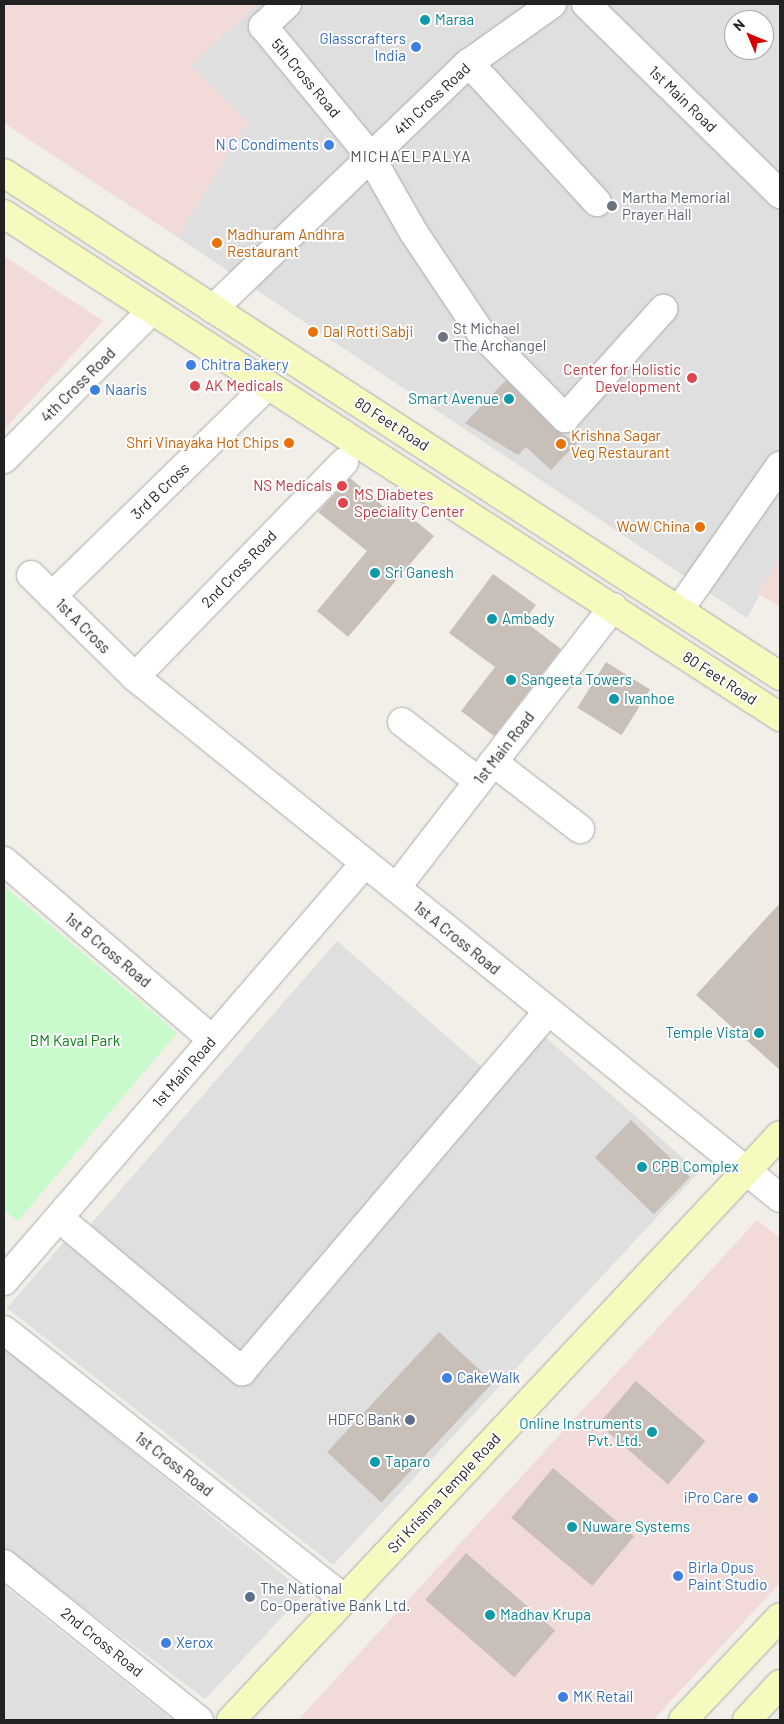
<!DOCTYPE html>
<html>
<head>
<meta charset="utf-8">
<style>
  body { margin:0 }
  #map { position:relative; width:784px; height:1724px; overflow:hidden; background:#f2efe9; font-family:Barlow,sans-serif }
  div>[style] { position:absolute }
  .residential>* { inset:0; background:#e0dfdf; transform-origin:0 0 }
  .commercial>* { inset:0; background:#f2dad9 }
  .park>* { inset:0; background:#c8facc }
  .building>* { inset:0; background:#c7bfb8; transform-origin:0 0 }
  .roads { filter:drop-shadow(0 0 1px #a9a9a9) drop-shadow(0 0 1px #a9a9a9) }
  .street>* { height:28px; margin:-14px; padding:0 14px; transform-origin:14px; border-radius:14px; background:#fff }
  .secondary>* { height:28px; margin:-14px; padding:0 14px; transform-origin:14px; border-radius:14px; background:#f7fabf }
  .dots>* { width:14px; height:14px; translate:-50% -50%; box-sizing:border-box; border:2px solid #fff; border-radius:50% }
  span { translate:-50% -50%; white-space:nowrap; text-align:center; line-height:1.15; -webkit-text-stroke:4px #fff; paint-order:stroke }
  .culture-label { font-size:15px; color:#0d838f }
  .left { translate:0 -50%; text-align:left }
  .right { translate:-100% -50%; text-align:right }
  .shop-label { font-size:15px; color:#366cbe }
  .street-label { font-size:15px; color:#222 }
  .worship-label { font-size:15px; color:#5b616d }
  .food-label { font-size:15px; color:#c56008 }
  .health-label { font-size:15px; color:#be3a42 }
  .park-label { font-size:15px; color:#0c8416 }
  .service-label { font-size:15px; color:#4e5e75 }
  .neighbourhood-label { font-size:16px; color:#555; letter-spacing:1px }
  .frame { position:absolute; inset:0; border:5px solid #222; pointer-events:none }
  .north { position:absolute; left:724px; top:10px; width:50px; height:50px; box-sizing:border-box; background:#fff; border:1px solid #a7a7a7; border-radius:50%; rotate:315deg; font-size:14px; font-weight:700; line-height:20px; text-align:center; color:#222 }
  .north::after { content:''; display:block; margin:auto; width:18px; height:22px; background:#d40000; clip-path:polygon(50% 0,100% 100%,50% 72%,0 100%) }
</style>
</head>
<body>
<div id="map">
  <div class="residential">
    <div style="clip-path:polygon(evenodd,256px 4px,780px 4px,780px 558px,747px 618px,177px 237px,248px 122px,191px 65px,256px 4px,734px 20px,764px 20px,764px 50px,734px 50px,734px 20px)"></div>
    <div style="left:337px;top:941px;width:200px;height:388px;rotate:41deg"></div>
    <div style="clip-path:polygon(544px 1036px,699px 1172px,333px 1565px,7px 1308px,64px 1242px,240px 1380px)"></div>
    <div style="clip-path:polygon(4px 1346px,305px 1593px,205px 1699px,4px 1548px)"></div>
    <div style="clip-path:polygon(4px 1586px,172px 1720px,4px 1720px)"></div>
  </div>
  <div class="commercial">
    <div style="clip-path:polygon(4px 4px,256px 4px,191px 65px,248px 122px,177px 237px,4px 123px)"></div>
    <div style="clip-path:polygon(4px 256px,103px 321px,4px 430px)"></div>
    <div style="clip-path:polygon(780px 558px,780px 607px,757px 593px)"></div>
    <div style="clip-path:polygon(757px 1220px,780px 1238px,780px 1583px,653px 1720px,298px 1720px)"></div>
  </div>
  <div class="park">
    <div style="clip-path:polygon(4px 886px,177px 1033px,18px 1221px,4px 1210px)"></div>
  </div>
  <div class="building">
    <div style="clip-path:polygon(506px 380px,554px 429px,577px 443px,551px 470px,526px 447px,518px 455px,465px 423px)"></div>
    <div style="clip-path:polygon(350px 478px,396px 517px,402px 510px,434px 536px,348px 637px,317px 611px,367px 551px,318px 512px)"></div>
    <div style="clip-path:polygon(493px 574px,536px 605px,524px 621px,561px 649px,494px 736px,461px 711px,495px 667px,449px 633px)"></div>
    <div style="left:606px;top:662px;width:52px;height:54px;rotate:32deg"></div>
    <div style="clip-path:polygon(780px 903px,780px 1070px,696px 995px)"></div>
    <div style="left:631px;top:1120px;width:82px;height:52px;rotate:44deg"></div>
    <div style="left:439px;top:1332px;width:74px;height:164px;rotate:43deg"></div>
    <div style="left:636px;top:1381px;width:92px;height:57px;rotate:41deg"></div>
    <div style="left:553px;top:1468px;width:106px;height:65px;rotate:40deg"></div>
    <div style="left:466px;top:1553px;width:118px;height:62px;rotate:41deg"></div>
  </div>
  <div class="roads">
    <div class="street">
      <div style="left:287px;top:4px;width:33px;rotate:137deg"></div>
      <div style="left:263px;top:26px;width:168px;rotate:50.5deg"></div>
      <div style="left:370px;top:156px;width:89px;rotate:60.3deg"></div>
      <div style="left:414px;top:233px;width:120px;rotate:56.2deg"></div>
      <div style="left:481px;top:333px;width:120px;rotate:45.3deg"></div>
      <div style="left:565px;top:418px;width:147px;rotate:-48deg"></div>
      <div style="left:586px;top:4px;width:272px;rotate:44.4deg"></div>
      <div style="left:469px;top:63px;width:189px;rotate:47.4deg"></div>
      <div style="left:213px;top:309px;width:355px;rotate:-43.9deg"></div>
      <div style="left:469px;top:63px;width:102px;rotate:-35.4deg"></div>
      <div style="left:4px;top:459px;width:210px;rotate:-45.2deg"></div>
      <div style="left:31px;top:575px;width:146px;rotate:44.4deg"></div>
      <div style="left:135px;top:677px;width:829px;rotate:38.93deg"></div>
      <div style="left:52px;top:596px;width:301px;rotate:-44.3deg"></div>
      <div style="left:679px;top:610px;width:176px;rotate:-55deg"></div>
      <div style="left:135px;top:677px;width:300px;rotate:-45.8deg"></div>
      <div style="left:402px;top:722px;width:96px;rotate:37.8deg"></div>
      <div style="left:493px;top:762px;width:110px;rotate:37.6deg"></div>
      <div style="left:4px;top:861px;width:274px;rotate:40.6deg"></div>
      <div style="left:396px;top:888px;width:355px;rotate:-52.3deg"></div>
      <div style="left:59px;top:1218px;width:239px;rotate:39.9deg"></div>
      <div style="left:242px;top:1371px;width:472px;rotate:-49.6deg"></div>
      <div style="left:4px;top:1281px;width:552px;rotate:-49.18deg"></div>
      <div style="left:4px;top:1330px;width:434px;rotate:38.3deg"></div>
      <div style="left:4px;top:1564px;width:250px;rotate:38.7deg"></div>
    </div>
    <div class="secondary">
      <div style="left:4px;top:173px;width:925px;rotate:32.95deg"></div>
      <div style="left:4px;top:214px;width:925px;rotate:32.95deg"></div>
      <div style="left:231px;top:1720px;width:802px;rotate:-46.82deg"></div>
      <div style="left:683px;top:1720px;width:141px;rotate:-46.7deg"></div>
      <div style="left:747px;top:1720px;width:49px;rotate:-47.5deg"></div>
    </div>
  </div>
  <div class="dots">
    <div style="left:425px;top:20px;background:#0f9aa8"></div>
    <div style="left:416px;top:47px;background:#3f7fe0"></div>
    <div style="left:329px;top:145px;background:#3f7fe0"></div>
    <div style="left:612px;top:206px;background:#6b7280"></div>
    <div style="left:217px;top:243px;background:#e8710a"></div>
    <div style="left:313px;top:332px;background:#e8710a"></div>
    <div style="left:443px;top:337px;background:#6b7280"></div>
    <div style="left:191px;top:365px;background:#3f7fe0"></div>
    <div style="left:692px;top:378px;background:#e0444e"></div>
    <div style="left:195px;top:386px;background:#e0444e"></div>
    <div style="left:95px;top:390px;background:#3f7fe0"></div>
    <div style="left:509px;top:399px;background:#0f9aa8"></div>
    <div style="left:289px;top:443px;background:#e8710a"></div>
    <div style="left:561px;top:444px;background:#e8710a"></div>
    <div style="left:342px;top:486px;background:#e0444e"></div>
    <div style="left:343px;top:503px;background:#e0444e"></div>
    <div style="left:700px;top:527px;background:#e8710a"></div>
    <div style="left:375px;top:573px;background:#0f9aa8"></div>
    <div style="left:492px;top:619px;background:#0f9aa8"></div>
    <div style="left:511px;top:680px;background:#0f9aa8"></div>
    <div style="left:614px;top:699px;background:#0f9aa8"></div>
    <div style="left:759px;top:1033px;background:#0f9aa8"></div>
    <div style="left:642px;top:1167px;background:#0f9aa8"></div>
    <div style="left:447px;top:1378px;background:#3f7fe0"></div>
    <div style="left:410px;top:1420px;background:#5c6f8a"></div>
    <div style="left:652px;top:1432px;background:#0f9aa8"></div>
    <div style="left:375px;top:1462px;background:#0f9aa8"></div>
    <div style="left:753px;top:1498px;background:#3f7fe0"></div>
    <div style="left:572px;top:1527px;background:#0f9aa8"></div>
    <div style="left:678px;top:1576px;background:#3f7fe0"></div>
    <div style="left:250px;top:1597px;background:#5c6f8a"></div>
    <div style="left:490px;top:1615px;background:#0f9aa8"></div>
    <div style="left:166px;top:1643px;background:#3f7fe0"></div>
    <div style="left:563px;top:1697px;background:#3f7fe0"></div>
  </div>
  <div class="culture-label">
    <span class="left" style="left:435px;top:20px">Maraa</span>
    <span class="right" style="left:499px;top:399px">Smart Avenue</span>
    <span class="left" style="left:385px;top:573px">Sri Ganesh</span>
    <span class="left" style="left:502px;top:619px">Ambady</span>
    <span class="left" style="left:521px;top:680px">Sangeeta Towers</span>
    <span class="left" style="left:624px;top:699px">Ivanhoe</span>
    <span class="right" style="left:749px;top:1033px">Temple Vista</span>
    <span class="left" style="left:652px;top:1167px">CPB Complex</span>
    <span class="right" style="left:642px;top:1432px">Online Instruments<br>Pvt. Ltd.</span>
    <span class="left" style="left:385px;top:1462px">Taparo</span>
    <span class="left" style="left:582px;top:1527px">Nuware Systems</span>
    <span class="left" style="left:500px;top:1615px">Madhav Krupa</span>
  </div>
  <div class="shop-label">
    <span class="right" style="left:406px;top:47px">Glasscrafters<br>India</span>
    <span class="right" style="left:319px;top:145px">N C Condiments</span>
    <span class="left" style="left:201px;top:365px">Chitra Bakery</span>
    <span class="left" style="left:105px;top:390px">Naaris</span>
    <span class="left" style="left:457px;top:1378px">CakeWalk</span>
    <span class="right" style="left:743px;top:1498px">iPro Care</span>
    <span class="left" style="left:688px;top:1576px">Birla Opus<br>Paint Studio</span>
    <span class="left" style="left:176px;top:1643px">Xerox</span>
    <span class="left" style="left:573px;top:1697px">MK Retail</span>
  </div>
  <div class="street-label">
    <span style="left:306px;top:78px;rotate:50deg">5th Cross Road</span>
    <span style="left:432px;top:99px;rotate:-43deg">4th Cross Road</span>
    <span style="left:683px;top:99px;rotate:44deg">1st Main Road</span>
    <span style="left:78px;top:385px;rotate:-45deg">4th Cross Road</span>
    <span style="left:392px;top:424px;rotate:33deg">80 Feet Road</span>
    <span style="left:160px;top:491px;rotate:-44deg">3rd B Cross</span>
    <span style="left:239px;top:569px;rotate:-46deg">2nd Cross Road</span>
    <span style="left:83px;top:626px;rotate:45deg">1st A Cross</span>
    <span style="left:720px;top:678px;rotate:33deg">80 Feet Road</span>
    <span style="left:504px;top:748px;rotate:-52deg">1st Main Road</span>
    <span style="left:457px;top:938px;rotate:39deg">1st A Cross Road</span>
    <span style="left:108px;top:950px;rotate:40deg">1st B Cross Road</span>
    <span style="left:184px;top:1072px;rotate:-49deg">1st Main Road</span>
    <span style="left:174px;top:1464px;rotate:38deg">1st Cross Road</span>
    <span style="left:444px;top:1493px;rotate:-47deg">Sri Krishna Temple Road</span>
    <span style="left:102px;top:1642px;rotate:39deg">2nd Cross Road</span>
  </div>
  <div class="worship-label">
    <span class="left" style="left:622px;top:206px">Martha Memorial<br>Prayer Hall</span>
    <span class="left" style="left:453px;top:337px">St Michael<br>The Archangel</span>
  </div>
  <div class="food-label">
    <span class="left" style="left:227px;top:243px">Madhuram Andhra<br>Restaurant</span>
    <span class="left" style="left:323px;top:332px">Dal Rotti Sabji</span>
    <span class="left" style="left:571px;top:444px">Krishna Sagar<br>Veg Restaurant</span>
    <span class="right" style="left:279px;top:443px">Shri Vinayaka Hot Chips</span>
    <span class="right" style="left:690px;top:527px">WoW China</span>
  </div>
  <div class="health-label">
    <span class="right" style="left:681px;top:378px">Center for Holistic<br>Development</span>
    <span class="left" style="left:205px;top:386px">AK Medicals</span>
    <span class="right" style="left:332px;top:486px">NS Medicals</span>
    <span class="left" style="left:354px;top:503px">MS Diabetes<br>Speciality Center</span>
  </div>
  <div class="park-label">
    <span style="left:75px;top:1041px">BM Kaval Park</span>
  </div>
  <div class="service-label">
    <span class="right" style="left:400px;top:1420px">HDFC Bank</span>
    <span class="left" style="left:260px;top:1597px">The National<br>Co-Operative Bank Ltd.</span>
  </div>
  <div class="neighbourhood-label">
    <span style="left:411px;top:156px">MICHAELPALYA</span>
  </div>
  <div class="frame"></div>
  <div class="north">N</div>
</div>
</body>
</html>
